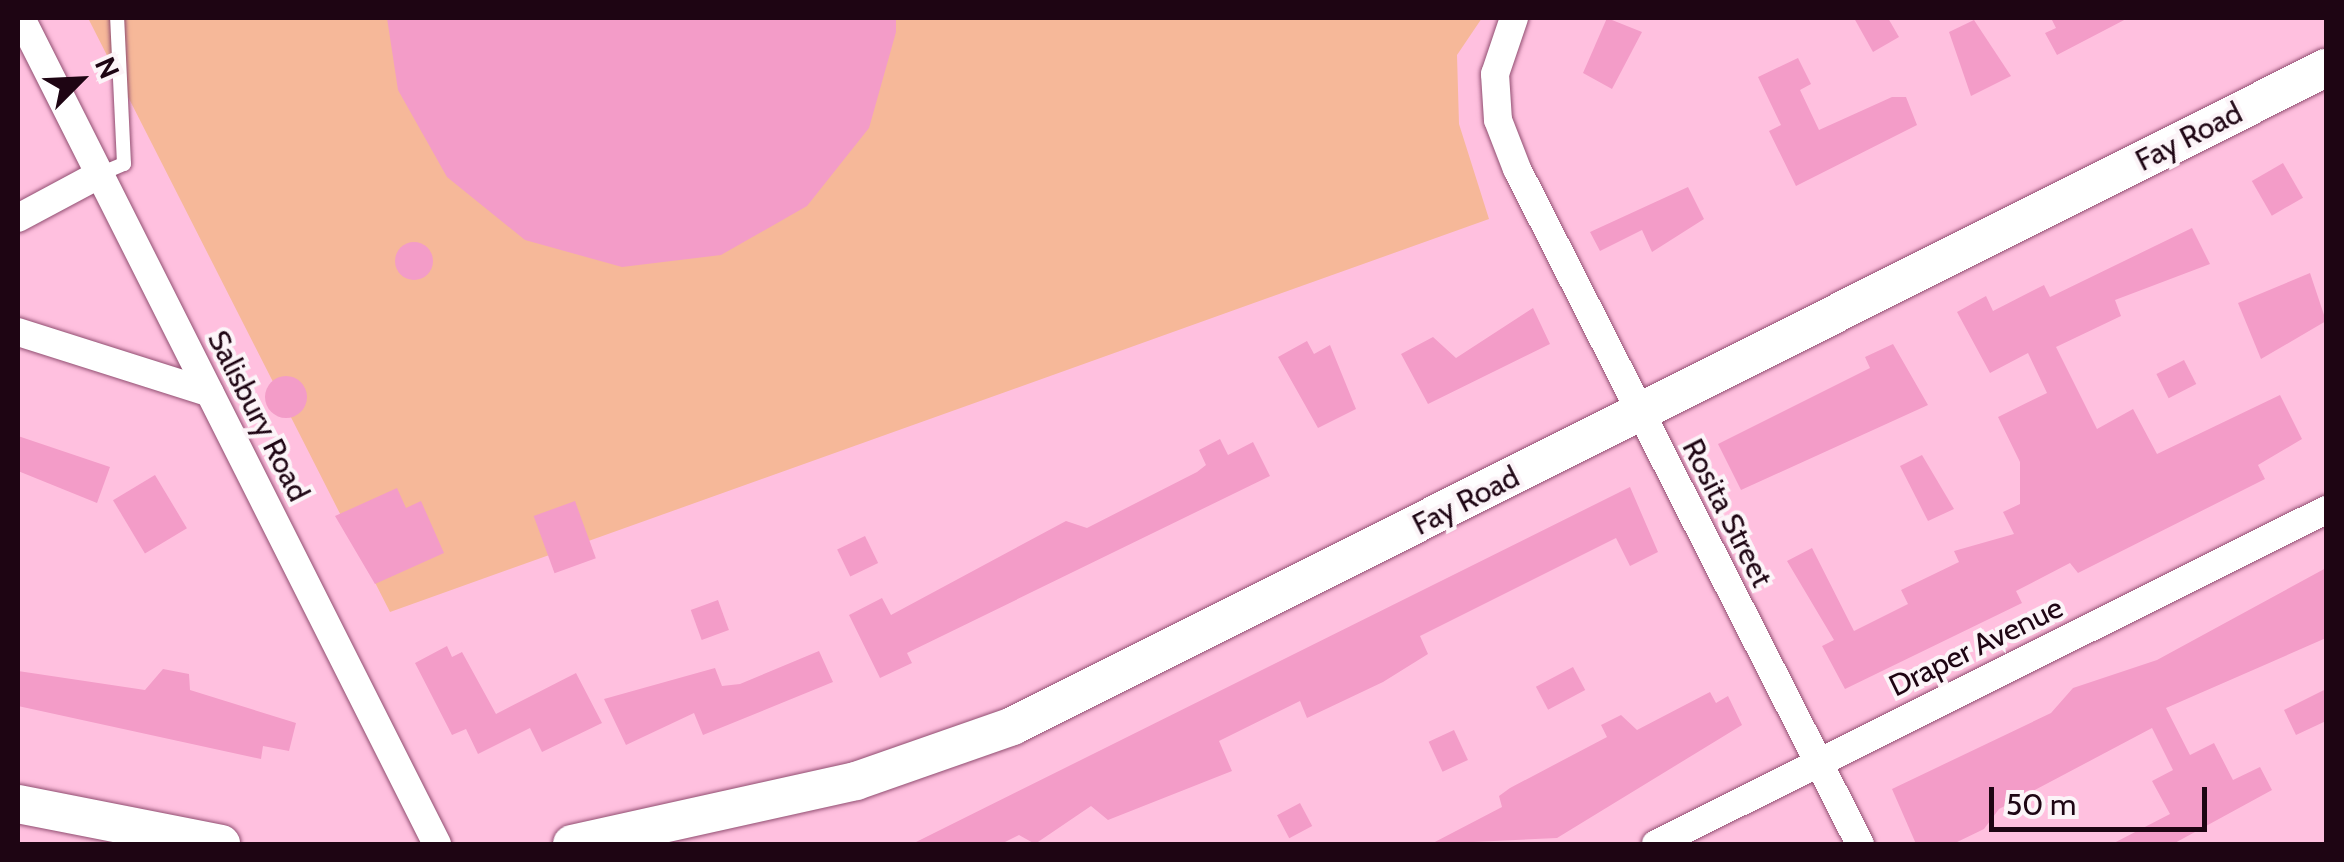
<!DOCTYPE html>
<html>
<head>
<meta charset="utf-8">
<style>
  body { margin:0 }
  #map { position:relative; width:2344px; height:862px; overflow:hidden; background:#ffc0df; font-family:Cabin,sans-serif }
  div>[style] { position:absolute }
  .green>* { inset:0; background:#f6b899 }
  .building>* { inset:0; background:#f39cc8; transform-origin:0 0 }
  .round { border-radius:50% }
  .roads { filter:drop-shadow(0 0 2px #914e71) drop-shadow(0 0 2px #914e71) }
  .lane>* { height:14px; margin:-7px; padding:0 7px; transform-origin:7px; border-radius:7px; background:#fff }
  .street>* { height:28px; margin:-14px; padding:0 14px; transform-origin:14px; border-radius:14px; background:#fff }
  .secondary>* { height:38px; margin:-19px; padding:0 19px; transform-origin:19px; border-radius:19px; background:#fff }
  span { translate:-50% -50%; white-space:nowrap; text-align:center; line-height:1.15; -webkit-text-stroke:8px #fcf4f8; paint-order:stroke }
  .street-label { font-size:30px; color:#1e0513 }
  .frame { position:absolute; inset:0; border:20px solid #1e0513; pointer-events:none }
  .north { position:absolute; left:30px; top:30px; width:100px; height:100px; -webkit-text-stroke:8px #fcf4f8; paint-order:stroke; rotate:66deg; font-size:28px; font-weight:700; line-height:40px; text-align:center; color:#1e0513 }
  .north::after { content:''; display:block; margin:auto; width:35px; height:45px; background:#1e0513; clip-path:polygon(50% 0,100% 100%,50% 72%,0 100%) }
  .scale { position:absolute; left:1989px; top:787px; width:218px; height:45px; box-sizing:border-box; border:5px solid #1e0513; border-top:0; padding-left:12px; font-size:30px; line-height:35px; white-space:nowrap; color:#1e0513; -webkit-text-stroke:8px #fcf4f8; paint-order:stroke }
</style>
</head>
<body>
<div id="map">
  <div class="green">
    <div style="clip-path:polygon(88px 18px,1482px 18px,1457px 55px,1459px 124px,1489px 219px,390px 612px)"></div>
  </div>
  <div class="building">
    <div style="clip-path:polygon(387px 18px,896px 18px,896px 32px,869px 128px,807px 206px,721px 255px,622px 267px,525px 240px,447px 177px,398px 90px)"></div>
    <div style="clip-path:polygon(1607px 18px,1642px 32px,1612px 89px,1583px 73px)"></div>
    <div style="clip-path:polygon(1854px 18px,1888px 18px,1899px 37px,1873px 52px)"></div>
    <div style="clip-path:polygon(2051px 18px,2128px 18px,2057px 55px,2045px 33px,2056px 28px)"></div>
    <div style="clip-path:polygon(1974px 20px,2011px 76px,1971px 96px,1949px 32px)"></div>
    <div style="clip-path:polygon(1798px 58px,1811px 84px,1800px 90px,1819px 130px,1892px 97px,1906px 97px,1917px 125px,1796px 186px,1769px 131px,1781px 125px,1758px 77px)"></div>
    <div style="left:2283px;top:163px;width:40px;height:36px;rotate:60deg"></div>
    <div style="clip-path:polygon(1688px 187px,1704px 219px,1652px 252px,1642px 230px,1600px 251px,1590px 232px)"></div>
    <div style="clip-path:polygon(2192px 228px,2210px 264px,2115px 300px,2121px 316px,2056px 347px,2097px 429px,2133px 409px,2157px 454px,2280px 395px,2302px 439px,2258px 465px,2265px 479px,2078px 573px,2070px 563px,2016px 591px,2022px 603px,1845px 689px,1822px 646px,1834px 640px,1787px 561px,1812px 548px,1854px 631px,1908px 604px,1901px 590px,1959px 562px,1954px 551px,2014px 534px,2003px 512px,2020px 504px,2020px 462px,1998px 417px,2047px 393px,2028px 353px,1990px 373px,1957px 312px,1986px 296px,1993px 311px,2044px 285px,2050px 297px)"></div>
    <div class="round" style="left:395px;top:242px;width:38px;height:38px"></div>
    <div style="clip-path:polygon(2310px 273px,2326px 321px,2261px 359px,2238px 303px)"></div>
    <div style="clip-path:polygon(1533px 308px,1550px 344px,1428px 404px,1401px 354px,1433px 337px,1456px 358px)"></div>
    <div style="clip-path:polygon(1307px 341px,1314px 354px,1330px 345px,1356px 409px,1318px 428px,1278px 357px)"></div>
    <div style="clip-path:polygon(1893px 344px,1928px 405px,1741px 490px,1718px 444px,1870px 368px,1865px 357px)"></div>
    <div style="left:2184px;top:360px;width:27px;height:31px;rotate:63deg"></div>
    <div class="round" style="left:265px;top:376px;width:42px;height:42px"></div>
    <div style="clip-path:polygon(18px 436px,110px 467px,97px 503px,18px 471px)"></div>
    <div style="clip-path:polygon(1220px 439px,1228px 455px,1253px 442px,1270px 476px,907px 653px,912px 663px,880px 678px,849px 615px,882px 598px,891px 615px,1066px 521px,1087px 528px,1197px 472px,1206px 465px,1199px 450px)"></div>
    <div style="clip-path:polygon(1922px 455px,1954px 509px,1928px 521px,1900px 466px)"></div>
    <div style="left:155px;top:475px;width:62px;height:49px;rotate:59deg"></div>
    <div style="clip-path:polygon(1630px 487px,1658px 552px,1630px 566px,1616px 538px,1420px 636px,1428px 654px,1383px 682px,1307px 718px,1300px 701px,1219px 741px,1232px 771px,1108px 820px,1091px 806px,1035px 844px,1019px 835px,1001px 844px,912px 844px)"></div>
    <div style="clip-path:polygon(397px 488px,406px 508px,421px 501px,444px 553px,375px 584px,335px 516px)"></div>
    <div style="left:575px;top:501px;width:61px;height:44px;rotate:70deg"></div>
    <div style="left:865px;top:536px;width:30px;height:31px;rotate:64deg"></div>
    <div style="clip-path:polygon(2326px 568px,2326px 638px,2166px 708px,2190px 755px,2214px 743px,2233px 780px,2260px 767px,2272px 790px,2173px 844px,2112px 844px,2170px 814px,2152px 781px,2173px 770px,2152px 728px,1999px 809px,1984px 829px,1953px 844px,1916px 844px,1892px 789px,2051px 713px,2073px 688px,2157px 660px)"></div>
    <div style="left:718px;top:600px;width:32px;height:29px;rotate:70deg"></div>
    <div style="clip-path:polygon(447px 646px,452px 657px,462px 652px,496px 714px,576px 673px,602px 723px,542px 752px,530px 728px,478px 754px,466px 729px,452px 735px,415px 663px)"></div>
    <div style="clip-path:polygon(819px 651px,833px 682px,703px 735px,694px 713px,626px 745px,604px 699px,715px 668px,722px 686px,740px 684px)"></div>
    <div style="left:1573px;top:667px;width:26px;height:42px;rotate:62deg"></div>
    <div style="clip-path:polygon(163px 669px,189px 674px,190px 690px,296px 723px,289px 751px,263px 746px,261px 759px,18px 706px,18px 671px,145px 690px)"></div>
    <div style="clip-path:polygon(2326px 689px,2326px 721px,2296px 735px,2284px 710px)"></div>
    <div style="clip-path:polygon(1710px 692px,1716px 703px,1728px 696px,1742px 725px,1557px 838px,1431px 844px,1502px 807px,1499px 796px,1510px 788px,1607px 737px,1601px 725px,1621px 715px,1637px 730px)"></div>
    <div style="left:1454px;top:730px;width:33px;height:28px;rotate:65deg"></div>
    <div style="left:1300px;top:803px;width:26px;height:26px;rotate:62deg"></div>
  </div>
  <div class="roads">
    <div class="lane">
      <div style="left:100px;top:174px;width:26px;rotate:-23deg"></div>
      <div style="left:124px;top:164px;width:146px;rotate:-92.7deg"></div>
    </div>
    <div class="street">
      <div style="left:21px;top:18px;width:925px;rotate:63.27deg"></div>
      <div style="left:1514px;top:18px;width:59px;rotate:108.7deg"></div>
      <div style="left:1495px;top:74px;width:46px;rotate:86.3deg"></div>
      <div style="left:1498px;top:120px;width:53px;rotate:68.8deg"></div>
      <div style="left:1517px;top:169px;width:757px;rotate:63.06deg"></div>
      <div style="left:18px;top:218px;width:93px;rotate:-28.2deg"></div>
      <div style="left:18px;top:332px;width:201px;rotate:17.6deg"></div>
      <div style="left:1656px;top:844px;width:749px;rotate:-26.5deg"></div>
    </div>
    <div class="secondary">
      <div style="left:18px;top:804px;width:207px;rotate:11.1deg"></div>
      <div style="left:572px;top:844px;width:291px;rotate:-12.5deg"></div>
      <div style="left:856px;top:781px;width:166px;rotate:-19.3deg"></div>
      <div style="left:1013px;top:726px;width:1469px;rotate:-26.62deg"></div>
    </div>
  </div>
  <div class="street-label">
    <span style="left:2189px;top:137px;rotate:-27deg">Fay Road</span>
    <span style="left:258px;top:416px;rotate:63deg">Salisbury Road</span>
    <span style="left:1466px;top:501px;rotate:-27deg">Fay Road</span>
    <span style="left:1727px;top:513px;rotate:63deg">Rosita Street</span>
    <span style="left:1976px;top:647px;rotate:-26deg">Draper Avenue</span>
  </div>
  <div class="frame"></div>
  <div class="north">N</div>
  <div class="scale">50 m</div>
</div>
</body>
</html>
